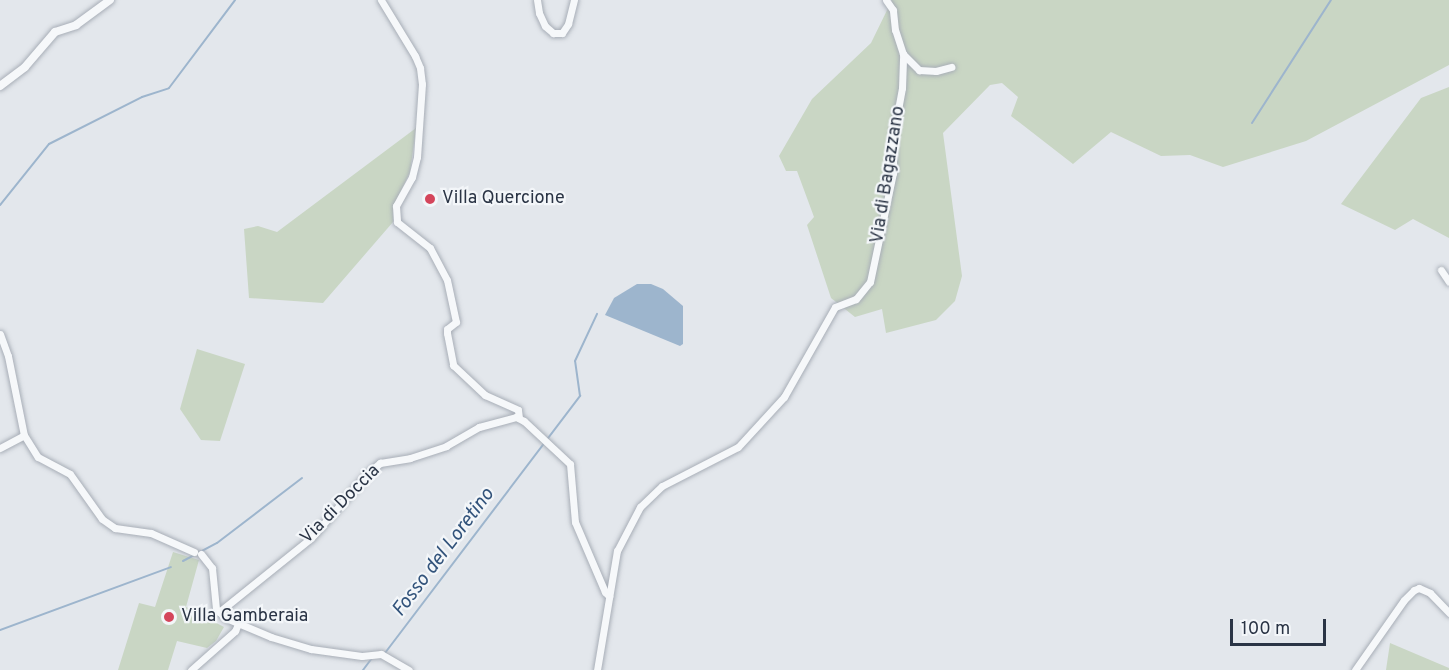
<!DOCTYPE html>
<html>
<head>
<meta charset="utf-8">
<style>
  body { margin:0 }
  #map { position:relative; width:1449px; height:670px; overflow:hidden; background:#e3e7ec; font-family:Overpass,sans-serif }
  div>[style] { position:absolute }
  .green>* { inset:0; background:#c9d6c4 }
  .water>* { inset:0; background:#9db5cd }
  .stream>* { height:2px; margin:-1px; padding:0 1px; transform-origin:1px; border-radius:1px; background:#9db5cd }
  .roads { filter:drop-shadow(0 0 2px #a8aeb7) drop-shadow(0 0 2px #a8aeb7) }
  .minor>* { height:7px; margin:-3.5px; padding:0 3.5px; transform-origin:3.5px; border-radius:3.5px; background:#f6f8fa }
  .tertiary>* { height:8px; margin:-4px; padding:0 4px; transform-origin:4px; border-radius:4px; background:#f6f8fa }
  .dots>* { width:16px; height:16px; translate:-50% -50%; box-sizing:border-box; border:3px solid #f3f6f9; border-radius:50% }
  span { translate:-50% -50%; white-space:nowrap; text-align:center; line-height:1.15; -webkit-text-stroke:4.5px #f3f6f9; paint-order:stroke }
  .street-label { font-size:18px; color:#2a3445 }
  .poi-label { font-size:18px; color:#2a3445 }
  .left { translate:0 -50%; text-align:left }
  .water-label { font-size:20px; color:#32537b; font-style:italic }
  .scale { position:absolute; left:1230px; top:619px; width:96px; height:27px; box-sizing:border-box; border:3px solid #2a3445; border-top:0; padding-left:8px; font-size:18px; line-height:21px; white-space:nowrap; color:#2a3445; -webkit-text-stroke:4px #f3f6f9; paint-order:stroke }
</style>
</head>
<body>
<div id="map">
  <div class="green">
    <div style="clip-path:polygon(892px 0,1449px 0,1449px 65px,1306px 141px,1223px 167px,1190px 155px,1161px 156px,1111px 132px,1073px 164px,1011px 116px,1018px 97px,1002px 83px,990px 85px,943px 133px,962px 276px,955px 301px,936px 320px,886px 333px,882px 309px,855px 317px,831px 298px,807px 225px,814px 217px,797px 171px,786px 171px,779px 156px,812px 99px,871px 43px)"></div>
    <div style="clip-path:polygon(1449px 87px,1449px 238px,1413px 219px,1395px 230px,1341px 204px,1421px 98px)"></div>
    <div style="clip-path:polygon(416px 128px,410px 172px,393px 207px,393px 222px,323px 303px,249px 298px,244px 229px,258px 226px,277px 232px)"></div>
    <div style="clip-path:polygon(197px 349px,245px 364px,220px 441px,201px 440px,180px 409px)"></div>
    <div style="clip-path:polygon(173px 552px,199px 560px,186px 607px,224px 627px,216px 641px,207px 648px,177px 641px,168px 670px,118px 670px,139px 603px,155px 607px)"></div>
    <div style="clip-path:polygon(1390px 643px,1449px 668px,1449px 670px,1386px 670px)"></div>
  </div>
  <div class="water">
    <div style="clip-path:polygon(637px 284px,651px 284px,663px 289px,683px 306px,683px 344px,680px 346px,605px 315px,614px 298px)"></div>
  </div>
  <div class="stream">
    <div style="left:1252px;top:123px;width:146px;rotate:-57.3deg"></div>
    <div style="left:0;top:205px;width:78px;rotate:-51.2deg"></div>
    <div style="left:49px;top:144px;width:104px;rotate:-26.8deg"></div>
    <div style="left:142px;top:97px;width:28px;rotate:-18deg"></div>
    <div style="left:169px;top:88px;width:110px;rotate:-53.1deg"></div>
    <div style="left:183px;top:561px;width:38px;rotate:-28deg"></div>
    <div style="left:217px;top:543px;width:107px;rotate:-37.4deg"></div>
    <div style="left:0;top:630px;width:182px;rotate:-20.2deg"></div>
    <div style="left:385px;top:653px;width:323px;rotate:-52.8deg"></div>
    <div style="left:580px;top:396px;width:35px;rotate:-98deg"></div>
    <div style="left:575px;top:361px;width:52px;rotate:-64.9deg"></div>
    <div style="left:363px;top:670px;width:15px;rotate:-53deg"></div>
  </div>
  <div class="roads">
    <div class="minor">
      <div style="left:381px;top:0;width:66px;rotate:58.7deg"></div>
      <div style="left:415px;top:56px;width:13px;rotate:67deg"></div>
      <div style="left:420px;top:68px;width:16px;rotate:83deg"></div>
      <div style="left:422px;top:84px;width:73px;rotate:93.9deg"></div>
      <div style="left:417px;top:157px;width:21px;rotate:104deg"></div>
      <div style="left:412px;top:177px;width:33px;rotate:119deg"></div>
      <div style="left:396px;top:206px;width:16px;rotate:86deg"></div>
      <div style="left:397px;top:222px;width:42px;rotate:38.2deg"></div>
      <div style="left:430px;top:248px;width:36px;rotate:62deg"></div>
      <div style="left:447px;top:280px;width:43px;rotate:77.9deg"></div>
      <div style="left:456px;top:322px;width:11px;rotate:142deg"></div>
      <div style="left:447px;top:329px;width:4px;rotate:90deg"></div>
      <div style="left:447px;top:333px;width:33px;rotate:79deg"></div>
      <div style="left:453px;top:365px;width:44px;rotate:43.2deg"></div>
      <div style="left:485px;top:395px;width:36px;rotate:24deg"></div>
      <div style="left:518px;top:410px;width:8px;rotate:83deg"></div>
      <div style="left:537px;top:0;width:13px;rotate:81deg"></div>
      <div style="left:539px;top:13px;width:14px;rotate:65deg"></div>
      <div style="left:545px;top:26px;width:11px;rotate:41deg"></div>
      <div style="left:553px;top:33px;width:9px"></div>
      <div style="left:562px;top:33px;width:11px;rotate:-56deg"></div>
      <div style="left:568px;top:24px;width:25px;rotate:-76deg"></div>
      <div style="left:903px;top:54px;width:23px;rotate:45deg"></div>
      <div style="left:919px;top:70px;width:17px;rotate:3deg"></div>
      <div style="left:936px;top:71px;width:16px;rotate:-15deg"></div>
      <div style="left:1441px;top:270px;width:14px;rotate:56deg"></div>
      <div style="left:0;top:334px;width:23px;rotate:70deg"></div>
      <div style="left:8px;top:356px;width:81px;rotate:78.6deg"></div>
      <div style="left:24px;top:435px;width:26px;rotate:58deg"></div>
      <div style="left:38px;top:457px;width:36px;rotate:28deg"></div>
      <div style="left:70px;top:474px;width:55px;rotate:54.6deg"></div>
      <div style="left:102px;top:519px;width:16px;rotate:35deg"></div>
      <div style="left:115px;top:528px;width:36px;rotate:8deg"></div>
      <div style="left:151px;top:533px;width:47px;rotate:23.8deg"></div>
      <div style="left:0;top:448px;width:27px;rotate:-28deg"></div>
      <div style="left:201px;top:554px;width:18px;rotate:52deg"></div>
      <div style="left:212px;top:568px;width:41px;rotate:84.4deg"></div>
      <div style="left:216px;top:609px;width:13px;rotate:42deg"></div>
      <div style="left:226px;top:618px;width:49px;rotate:22.9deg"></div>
      <div style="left:271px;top:637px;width:42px;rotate:16.7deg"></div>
      <div style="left:311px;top:649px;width:51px;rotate:7.8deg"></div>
      <div style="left:362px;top:656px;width:19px;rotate:-6deg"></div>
      <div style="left:381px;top:654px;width:32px;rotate:30deg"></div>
      <div style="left:219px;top:612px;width:118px;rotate:-38.8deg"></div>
      <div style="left:311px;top:538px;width:86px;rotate:-48.8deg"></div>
      <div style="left:368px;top:473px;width:16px;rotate:-40deg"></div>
      <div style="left:380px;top:463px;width:30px;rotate:-9deg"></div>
      <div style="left:410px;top:458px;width:38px;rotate:-18deg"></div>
      <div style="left:446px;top:446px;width:38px;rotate:-30deg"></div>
      <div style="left:479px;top:427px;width:38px;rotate:-15deg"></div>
      <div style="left:516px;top:417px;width:9px;rotate:27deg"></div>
      <div style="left:524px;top:421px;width:63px;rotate:43.1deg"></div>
      <div style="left:570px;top:464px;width:58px;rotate:85.1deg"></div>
      <div style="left:575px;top:522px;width:76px;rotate:66.8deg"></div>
      <div style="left:605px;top:592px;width:6px;rotate:45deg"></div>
      <div style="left:191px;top:670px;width:59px;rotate:-41.6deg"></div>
      <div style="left:235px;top:631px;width:8px;rotate:-67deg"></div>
      <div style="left:597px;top:670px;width:121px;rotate:-80.5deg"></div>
      <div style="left:617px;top:551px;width:50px;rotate:-62.4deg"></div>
      <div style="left:640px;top:507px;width:30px;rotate:-44deg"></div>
      <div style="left:662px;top:486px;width:85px;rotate:-27.2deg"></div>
      <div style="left:738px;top:447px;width:68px;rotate:-47.4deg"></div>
      <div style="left:784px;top:397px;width:103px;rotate:-60.5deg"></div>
      <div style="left:835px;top:307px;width:22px;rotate:-21deg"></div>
      <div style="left:856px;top:299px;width:22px;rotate:-51deg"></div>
      <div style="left:870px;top:282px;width:111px;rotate:-78.1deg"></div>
      <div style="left:893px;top:173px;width:36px;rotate:-90deg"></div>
      <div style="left:893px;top:137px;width:50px;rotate:-79.6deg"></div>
      <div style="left:902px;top:88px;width:34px;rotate:-88deg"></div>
      <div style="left:903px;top:54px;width:25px;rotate:-108deg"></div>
      <div style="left:895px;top:30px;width:20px;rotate:-96deg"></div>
      <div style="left:893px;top:10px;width:12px;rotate:-125deg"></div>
      <div style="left:1355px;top:670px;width:85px;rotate:-55deg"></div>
      <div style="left:1404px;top:600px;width:14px;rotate:-45deg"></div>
      <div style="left:1414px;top:590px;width:5px;rotate:-22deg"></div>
      <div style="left:1419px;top:588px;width:12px;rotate:24deg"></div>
      <div style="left:1430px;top:593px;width:28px;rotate:46deg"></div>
    </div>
    <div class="tertiary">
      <div style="left:0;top:86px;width:31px;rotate:-37deg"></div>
      <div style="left:25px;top:67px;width:46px;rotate:-49.4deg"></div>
      <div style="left:55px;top:32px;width:22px;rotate:-18deg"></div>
      <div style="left:76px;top:25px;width:42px;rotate:-36.3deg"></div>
    </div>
  </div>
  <div class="dots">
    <div style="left:430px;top:199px;background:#d4455b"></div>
    <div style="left:169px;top:617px;background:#d4455b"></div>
  </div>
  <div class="street-label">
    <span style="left:889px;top:175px;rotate:-81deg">Via di Bagazzano</span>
    <span style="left:341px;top:505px;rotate:-45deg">Via di Doccia</span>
  </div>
  <div class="poi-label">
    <span class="left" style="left:442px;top:199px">Villa Quercione</span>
    <span class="left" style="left:181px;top:617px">Villa Gamberaia</span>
  </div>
  <div class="water-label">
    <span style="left:444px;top:553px;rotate:-53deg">Fosso del Loretino</span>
  </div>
  <div class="scale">100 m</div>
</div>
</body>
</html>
